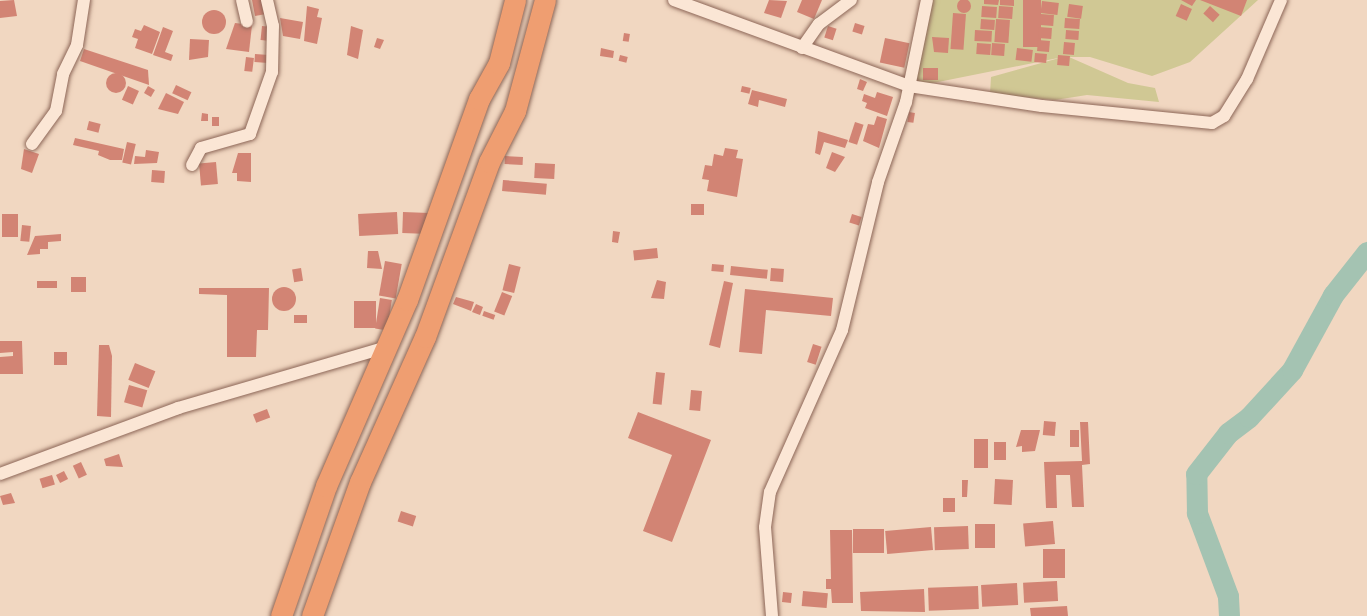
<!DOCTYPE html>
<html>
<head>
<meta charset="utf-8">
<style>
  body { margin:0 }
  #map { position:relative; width:1367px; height:616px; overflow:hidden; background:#f1d7c1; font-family:Georgia,serif }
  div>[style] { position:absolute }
  .green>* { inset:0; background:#d0c894 }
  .river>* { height:21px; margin:-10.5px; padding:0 10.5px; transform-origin:10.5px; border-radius:10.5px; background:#a4c3b2 }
  .building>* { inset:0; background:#d28474; transform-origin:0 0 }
  .round { border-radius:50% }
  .roads { filter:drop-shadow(0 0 2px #8c6657) drop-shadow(0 0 2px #8c6657) }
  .minor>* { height:12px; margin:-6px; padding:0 6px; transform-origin:6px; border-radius:6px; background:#fbe6d5 }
  .trunk>* { height:21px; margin:-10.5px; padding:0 10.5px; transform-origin:10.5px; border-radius:10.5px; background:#ef9e71 }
  span { translate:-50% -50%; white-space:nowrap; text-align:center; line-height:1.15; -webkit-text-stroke:5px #f8e3d1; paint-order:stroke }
</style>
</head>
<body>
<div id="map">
  <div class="green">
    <div style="clip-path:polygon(929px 0,1258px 0,1190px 62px,1152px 76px,1090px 57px,1069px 57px,1128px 83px,1155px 88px,1159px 102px,1087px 95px,1055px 100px,990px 94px,991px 77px,1063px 57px,923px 85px,912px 83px)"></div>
  </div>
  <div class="river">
    <div style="left:1229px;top:616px;width:20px;rotate:-93deg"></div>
    <div style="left:1228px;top:596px;width:89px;rotate:-110.5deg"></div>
    <div style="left:1197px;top:513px;width:39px;rotate:-91deg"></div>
    <div style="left:1196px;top:474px;width:52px;rotate:-52deg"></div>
    <div style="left:1228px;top:433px;width:26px;rotate:-37deg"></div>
    <div style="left:1249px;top:417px;width:64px;rotate:-47.5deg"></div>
    <div style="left:1292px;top:370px;width:85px;rotate:-61.3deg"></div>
    <div style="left:1333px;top:295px;width:55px;rotate:-51.7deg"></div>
  </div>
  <div class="building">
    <div class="round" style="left:957px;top:-1px;width:14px;height:14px"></div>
    <div style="clip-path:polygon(14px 0,17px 16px,0 18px,0 1px)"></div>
    <div style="clip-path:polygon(252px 0,263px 0,266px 14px,255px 16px)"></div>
    <div style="clip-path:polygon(769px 0,787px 1px,781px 18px,764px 13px)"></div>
    <div style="clip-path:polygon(802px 0,822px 0,814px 19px,797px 12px)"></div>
    <div style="clip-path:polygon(984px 0,999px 0,998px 5px,984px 4px)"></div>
    <div style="clip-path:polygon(1000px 0,1014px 0,1014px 6px,1000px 5px)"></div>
    <div style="left:1023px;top:0;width:18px;height:47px"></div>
    <div style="clip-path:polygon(1181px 0,1196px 0,1192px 6px)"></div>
    <div style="clip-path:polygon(1200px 0,1247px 0,1241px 16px)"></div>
    <div style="left:1042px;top:1px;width:17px;height:12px;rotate:7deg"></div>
    <div style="left:1069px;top:4px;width:14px;height:13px;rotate:8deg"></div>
    <div style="left:1181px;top:4px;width:12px;height:13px;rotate:24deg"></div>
    <div style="clip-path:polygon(307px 6px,319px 9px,317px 17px,322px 18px,317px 44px,304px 41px)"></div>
    <div style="left:982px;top:6px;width:15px;height:11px;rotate:4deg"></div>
    <div style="left:999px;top:6px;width:14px;height:12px;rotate:4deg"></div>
    <div style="left:1210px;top:6px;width:13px;height:10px;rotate:42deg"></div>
    <div class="round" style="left:202px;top:10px;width:24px;height:24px"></div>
    <div style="left:953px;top:13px;width:13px;height:36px;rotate:4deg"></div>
    <div style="left:1041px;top:14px;width:13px;height:11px;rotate:4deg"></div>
    <div style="clip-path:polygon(280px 18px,303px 22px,300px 39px,283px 36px)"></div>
    <div style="left:1065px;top:18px;width:15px;height:10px;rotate:4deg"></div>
    <div style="left:981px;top:19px;width:14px;height:10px;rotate:4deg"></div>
    <div style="left:996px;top:19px;width:14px;height:23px;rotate:4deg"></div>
    <div style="clip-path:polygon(235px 23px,252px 25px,249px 52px,226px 49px)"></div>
    <div style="left:855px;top:23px;width:10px;height:9px;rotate:17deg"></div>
    <div style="clip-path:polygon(144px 25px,160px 32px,152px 54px,135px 48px,138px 39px,132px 37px,135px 29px,141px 31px)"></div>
    <div style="left:262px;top:26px;width:10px;height:14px;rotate:6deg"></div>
    <div style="clip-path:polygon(351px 26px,363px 30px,358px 59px,347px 55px)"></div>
    <div style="left:828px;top:26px;width:9px;height:12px;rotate:18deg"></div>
    <div style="clip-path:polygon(163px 27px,173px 31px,165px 52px,173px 55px,171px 61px,153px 55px)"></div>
    <div style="left:1039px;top:27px;width:13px;height:11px;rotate:4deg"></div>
    <div style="left:975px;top:30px;width:17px;height:11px;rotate:3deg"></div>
    <div style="left:1066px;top:30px;width:13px;height:9px;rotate:4deg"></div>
    <div style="left:624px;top:33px;width:6px;height:8px;rotate:9deg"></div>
    <div style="clip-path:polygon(932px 37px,949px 38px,948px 53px,934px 52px)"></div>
    <div style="clip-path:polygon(377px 38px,384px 40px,380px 49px,374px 47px)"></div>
    <div style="left:885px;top:38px;width:25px;height:25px;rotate:12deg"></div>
    <div style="clip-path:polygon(190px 39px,209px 40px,208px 57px,189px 60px)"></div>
    <div style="left:1038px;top:40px;width:12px;height:11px;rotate:5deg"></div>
    <div style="left:1064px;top:42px;width:11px;height:12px;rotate:5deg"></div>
    <div style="left:977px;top:43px;width:14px;height:11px;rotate:4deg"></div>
    <div style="left:992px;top:43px;width:13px;height:12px;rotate:4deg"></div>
    <div style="clip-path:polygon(601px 48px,614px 51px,613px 58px,600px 56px)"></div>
    <div style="left:1017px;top:48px;width:16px;height:12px;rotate:7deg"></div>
    <div style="clip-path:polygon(84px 49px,148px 70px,149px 85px,80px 61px)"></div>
    <div style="left:1035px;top:53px;width:12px;height:9px;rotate:5deg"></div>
    <div style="left:255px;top:54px;width:14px;height:8px;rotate:4deg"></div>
    <div style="left:620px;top:55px;width:8px;height:6px;rotate:14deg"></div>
    <div style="left:1058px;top:55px;width:12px;height:10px;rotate:5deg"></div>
    <div style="left:246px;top:57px;width:8px;height:14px;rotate:7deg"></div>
    <div style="left:923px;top:68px;width:15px;height:12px"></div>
    <div class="round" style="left:106px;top:73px;width:20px;height:20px"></div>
    <div style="clip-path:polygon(860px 79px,867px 82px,863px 91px,857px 89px)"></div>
    <div style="left:176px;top:85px;width:17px;height:9px;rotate:25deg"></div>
    <div style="left:128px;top:86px;width:12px;height:15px;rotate:24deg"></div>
    <div style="left:148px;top:86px;width:8px;height:8px;rotate:30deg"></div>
    <div style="left:742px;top:86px;width:9px;height:6px;rotate:13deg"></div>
    <div style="clip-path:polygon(752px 90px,787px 99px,785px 107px,759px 100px,758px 107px,748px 104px)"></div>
    <div style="clip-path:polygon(877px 92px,893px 97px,887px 116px,865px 108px,867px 103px,862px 101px,864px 94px,875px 98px)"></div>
    <div style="clip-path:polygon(166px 93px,184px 102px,178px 114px,158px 109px)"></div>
    <div style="left:909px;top:112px;width:6px;height:10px;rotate:9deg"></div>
    <div style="clip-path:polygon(202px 113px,208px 114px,208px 121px,201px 121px)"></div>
    <div style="clip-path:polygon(877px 116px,887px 119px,879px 148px,863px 141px,868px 124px,874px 125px)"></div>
    <div style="left:212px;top:117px;width:7px;height:9px"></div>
    <div style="left:89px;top:121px;width:12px;height:9px;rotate:14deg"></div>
    <div style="left:855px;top:122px;width:9px;height:21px;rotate:18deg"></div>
    <div style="clip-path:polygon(818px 131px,848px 140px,845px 148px,824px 142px,820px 155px,815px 153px)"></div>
    <div style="clip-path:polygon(75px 138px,124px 149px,122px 160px,110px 160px,98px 155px,99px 151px,73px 145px)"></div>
    <div style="left:127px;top:142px;width:9px;height:21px;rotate:13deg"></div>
    <div style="clip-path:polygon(725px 148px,738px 150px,736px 158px,743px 159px,737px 197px,707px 191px,709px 180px,702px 179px,705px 165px,712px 166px,714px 154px,723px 156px)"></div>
    <div style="clip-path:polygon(24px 149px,39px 154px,32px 173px,21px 169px)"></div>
    <div style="clip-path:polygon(146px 150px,159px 152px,157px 163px,134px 164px,135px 156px,145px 157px)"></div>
    <div style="clip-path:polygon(832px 152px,845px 157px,835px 172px,826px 168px)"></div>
    <div style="clip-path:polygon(238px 153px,251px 153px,251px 182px,237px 181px,237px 173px,232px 173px)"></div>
    <div style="left:505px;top:156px;width:18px;height:8px;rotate:3deg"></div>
    <div style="left:216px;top:162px;width:22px;height:17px;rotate:85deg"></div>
    <div style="left:535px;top:163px;width:20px;height:15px;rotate:3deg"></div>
    <div style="left:152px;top:170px;width:13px;height:12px;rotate:4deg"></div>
    <div style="left:503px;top:180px;width:44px;height:11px;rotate:5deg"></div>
    <div style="left:691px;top:204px;width:13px;height:11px"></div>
    <div style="left:397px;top:212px;width:22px;height:39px;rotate:87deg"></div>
    <div style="left:403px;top:212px;width:26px;height:21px;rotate:2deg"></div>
    <div style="left:2px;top:214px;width:16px;height:23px"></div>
    <div style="left:852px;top:214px;width:10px;height:9px;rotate:17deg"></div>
    <div style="left:22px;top:225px;width:9px;height:16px;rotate:6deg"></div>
    <div style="clip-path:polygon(613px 231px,620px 232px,618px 243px,612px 242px)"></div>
    <div style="clip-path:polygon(61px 234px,61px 241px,48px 242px,48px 249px,40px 249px,40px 254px,27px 255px,35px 236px)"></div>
    <div style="left:657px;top:248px;width:10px;height:24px;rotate:84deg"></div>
    <div style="clip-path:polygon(368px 251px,378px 251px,382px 269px,367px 268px)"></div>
    <div style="left:385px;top:261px;width:17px;height:35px;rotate:10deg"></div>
    <div style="left:509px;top:264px;width:12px;height:27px;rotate:14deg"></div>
    <div style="left:712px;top:264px;width:12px;height:7px;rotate:5deg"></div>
    <div style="left:731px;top:266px;width:37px;height:9px;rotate:6deg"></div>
    <div style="left:301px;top:268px;width:13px;height:9px;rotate:81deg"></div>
    <div style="left:771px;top:268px;width:13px;height:13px;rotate:4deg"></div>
    <div style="left:71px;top:277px;width:15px;height:15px"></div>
    <div style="clip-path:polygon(657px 280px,666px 282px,664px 299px,651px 298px)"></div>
    <div style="left:37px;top:281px;width:20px;height:7px"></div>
    <div style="clip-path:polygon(724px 281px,733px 283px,720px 348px,709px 345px)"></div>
    <div class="round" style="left:272px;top:287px;width:24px;height:24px"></div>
    <div style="clip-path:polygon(199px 288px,269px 288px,268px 330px,257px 330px,256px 357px,227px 357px,227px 295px,199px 294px)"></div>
    <div style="clip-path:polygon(745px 289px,833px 298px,831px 316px,766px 310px,762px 354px,739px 352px)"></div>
    <div style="left:502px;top:292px;width:11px;height:21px;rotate:22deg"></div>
    <div style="clip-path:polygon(456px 297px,474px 302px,471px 311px,453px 304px)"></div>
    <div style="left:380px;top:298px;width:12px;height:31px;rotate:9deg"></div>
    <div style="left:354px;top:301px;width:22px;height:27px"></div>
    <div style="clip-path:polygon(476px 304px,483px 307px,480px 315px,472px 312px)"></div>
    <div style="left:484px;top:311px;width:12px;height:5px;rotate:20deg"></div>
    <div style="left:294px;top:315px;width:13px;height:8px"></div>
    <div style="clip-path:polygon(0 341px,22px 341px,23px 374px,0 374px,0 357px,13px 356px,13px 352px,0 353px)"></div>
    <div style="left:813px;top:344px;width:9px;height:19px;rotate:18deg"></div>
    <div style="clip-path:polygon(99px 345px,109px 345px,112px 356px,111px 417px,97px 416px)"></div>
    <div style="left:54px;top:352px;width:13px;height:13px"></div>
    <div style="left:135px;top:363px;width:22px;height:18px;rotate:22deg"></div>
    <div style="left:656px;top:372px;width:9px;height:32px;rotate:6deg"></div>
    <div style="left:129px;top:385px;width:19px;height:18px;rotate:16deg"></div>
    <div style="left:691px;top:390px;width:11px;height:20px;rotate:5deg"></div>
    <div style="left:267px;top:409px;width:9px;height:15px;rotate:69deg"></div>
    <div style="clip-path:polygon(638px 412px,711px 440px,672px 542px,643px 531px,672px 455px,628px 438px)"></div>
    <div style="left:1044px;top:421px;width:12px;height:14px;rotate:5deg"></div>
    <div style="clip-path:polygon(1080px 422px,1088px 422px,1090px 464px,1082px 465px,1084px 507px,1072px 507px,1070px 475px,1056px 475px,1057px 508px,1046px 508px,1044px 462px,1082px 461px)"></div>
    <div style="clip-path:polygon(1021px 430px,1040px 430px,1035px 451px,1022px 452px,1022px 446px,1016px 447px)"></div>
    <div style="left:1070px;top:430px;width:9px;height:17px"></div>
    <div style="left:974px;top:439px;width:14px;height:29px"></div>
    <div style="left:994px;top:442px;width:12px;height:18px"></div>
    <div style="clip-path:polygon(119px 454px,123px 467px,106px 466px,104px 459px)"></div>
    <div style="left:81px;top:462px;width:14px;height:9px;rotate:65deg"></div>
    <div style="left:64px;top:471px;width:9px;height:9px;rotate:63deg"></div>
    <div style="left:52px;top:475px;width:10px;height:13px;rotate:73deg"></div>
    <div style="left:995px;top:479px;width:18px;height:25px;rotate:3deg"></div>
    <div style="clip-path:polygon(962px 480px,968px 480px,967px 497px,962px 497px)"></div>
    <div style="clip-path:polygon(11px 493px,15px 503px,3px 505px,0 496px)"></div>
    <div style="left:943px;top:498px;width:12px;height:14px"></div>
    <div style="left:401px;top:511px;width:16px;height:11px;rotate:18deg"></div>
    <div style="left:1053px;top:521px;width:23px;height:30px;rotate:85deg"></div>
    <div style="left:975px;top:524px;width:20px;height:24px"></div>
    <div style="left:968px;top:526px;width:23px;height:34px;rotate:88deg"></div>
    <div style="left:931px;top:527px;width:23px;height:46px;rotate:85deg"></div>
    <div style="left:884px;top:529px;width:24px;height:31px;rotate:90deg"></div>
    <div style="clip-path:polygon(830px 530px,852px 530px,853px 603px,832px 603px,831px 589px,826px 589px,826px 579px,831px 579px)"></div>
    <div style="left:1043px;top:549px;width:22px;height:29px"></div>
    <div style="left:1057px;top:581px;width:20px;height:34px;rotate:87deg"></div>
    <div style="left:1017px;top:583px;width:22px;height:36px;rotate:87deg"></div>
    <div style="left:978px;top:586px;width:23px;height:50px;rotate:88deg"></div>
    <div style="clip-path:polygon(924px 589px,925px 612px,861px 611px,860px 592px)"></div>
    <div style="left:803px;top:591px;width:25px;height:15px;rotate:5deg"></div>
    <div style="left:783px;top:592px;width:9px;height:10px;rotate:6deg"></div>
    <div style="clip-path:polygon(1067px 606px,1068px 616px,1031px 616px,1030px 608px)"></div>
  </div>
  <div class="roads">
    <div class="minor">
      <div style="left:242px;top:0;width:22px;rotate:77deg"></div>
      <div style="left:674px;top:0;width:250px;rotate:20.1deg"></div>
      <div style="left:909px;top:86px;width:134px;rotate:8.6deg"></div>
      <div style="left:1042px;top:106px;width:171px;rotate:5.7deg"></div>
      <div style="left:1212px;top:123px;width:14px;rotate:-30deg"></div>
      <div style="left:1224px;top:116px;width:44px;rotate:-58.1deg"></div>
      <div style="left:1247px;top:79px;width:86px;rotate:-66.7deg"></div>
      <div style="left:802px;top:48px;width:29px;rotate:-55deg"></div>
      <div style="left:819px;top:24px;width:40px;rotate:-37deg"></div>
      <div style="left:32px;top:144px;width:41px;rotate:-54deg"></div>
      <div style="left:56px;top:111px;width:38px;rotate:-79deg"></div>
      <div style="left:63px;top:74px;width:32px;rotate:-64deg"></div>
      <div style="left:77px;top:45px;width:46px;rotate:-81.2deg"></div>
      <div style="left:192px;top:165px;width:19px;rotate:-62deg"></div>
      <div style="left:201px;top:148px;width:51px;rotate:-15.9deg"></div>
      <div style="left:250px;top:134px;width:66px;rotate:-70.5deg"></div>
      <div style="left:272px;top:72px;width:46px;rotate:-88.8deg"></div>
      <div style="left:273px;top:26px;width:27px;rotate:-103deg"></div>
      <div style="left:0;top:474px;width:190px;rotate:-20.3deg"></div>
      <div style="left:178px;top:408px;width:217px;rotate:-16.3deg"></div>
      <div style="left:772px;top:616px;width:89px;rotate:-94.5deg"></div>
      <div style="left:765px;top:527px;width:35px;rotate:-82deg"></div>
      <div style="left:770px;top:492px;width:177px;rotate:-66deg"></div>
      <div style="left:842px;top:330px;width:152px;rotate:-76.3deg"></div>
      <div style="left:878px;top:182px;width:85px;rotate:-70.7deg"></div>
      <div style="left:906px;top:102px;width:104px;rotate:-78.4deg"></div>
    </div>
    <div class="trunk">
      <div style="left:281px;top:616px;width:138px;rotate:-70.9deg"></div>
      <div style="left:326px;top:486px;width:203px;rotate:-66.5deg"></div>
      <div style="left:407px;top:300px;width:214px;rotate:-70.3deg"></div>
      <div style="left:479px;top:99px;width:41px;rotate:-60.9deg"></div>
      <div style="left:499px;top:63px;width:65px;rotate:-75.7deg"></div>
      <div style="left:312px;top:616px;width:142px;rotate:-70.3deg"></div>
      <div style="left:360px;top:482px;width:159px;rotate:-65.9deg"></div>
      <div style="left:425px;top:337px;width:186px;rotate:-69.9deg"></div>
      <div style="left:489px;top:162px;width:57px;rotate:-63deg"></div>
      <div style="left:515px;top:111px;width:115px;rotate:-74.9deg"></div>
    </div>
  </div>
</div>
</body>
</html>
